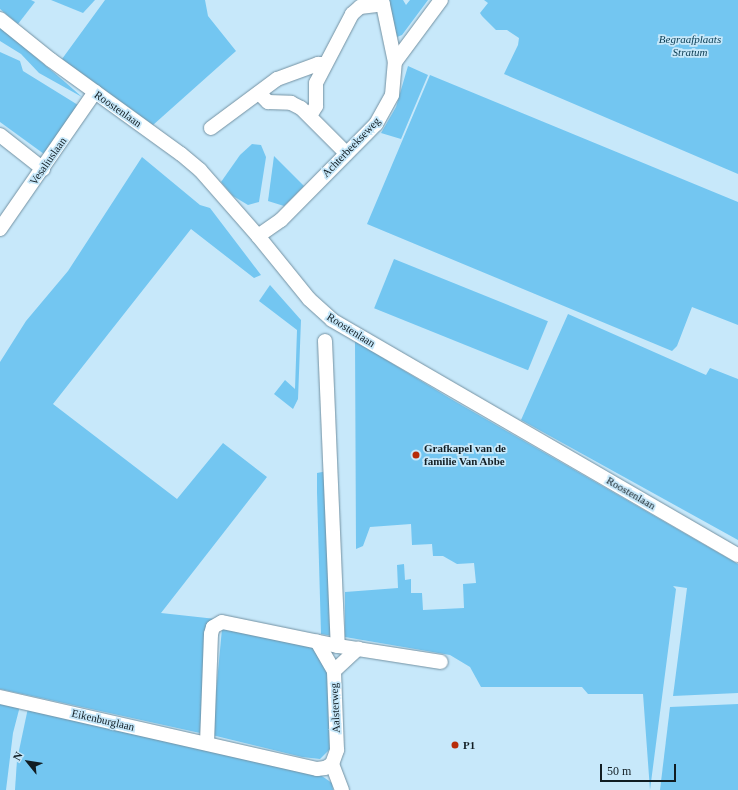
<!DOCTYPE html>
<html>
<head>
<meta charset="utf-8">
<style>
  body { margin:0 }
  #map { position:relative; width:738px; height:790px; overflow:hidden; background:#c7e8fa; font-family:Georgia,serif }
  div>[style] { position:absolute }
  .green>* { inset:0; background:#73c6f1; transform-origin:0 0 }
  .roads { filter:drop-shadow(0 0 1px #7391a2) drop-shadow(0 0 1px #7391a2) }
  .minor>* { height:14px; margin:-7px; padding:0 7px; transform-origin:7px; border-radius:7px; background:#fff }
  .dots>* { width:11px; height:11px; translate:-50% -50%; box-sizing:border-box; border:2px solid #c7e8fa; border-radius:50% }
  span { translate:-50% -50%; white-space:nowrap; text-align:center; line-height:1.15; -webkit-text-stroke:3.5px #c7e8fa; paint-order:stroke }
  .park-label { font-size:11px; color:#0a3b51; font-style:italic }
  .street-label { font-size:11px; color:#111d23 }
  .poi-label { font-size:11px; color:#111d23; font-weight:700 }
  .left { translate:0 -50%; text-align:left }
  .north { position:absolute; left:8px; top:742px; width:40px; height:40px; -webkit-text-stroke:3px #c7e8fa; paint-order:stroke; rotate:300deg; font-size:11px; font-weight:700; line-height:16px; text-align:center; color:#111d23 }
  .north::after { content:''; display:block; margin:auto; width:14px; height:18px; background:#111d23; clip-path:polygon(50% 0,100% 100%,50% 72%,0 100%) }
  .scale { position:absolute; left:600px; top:764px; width:76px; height:18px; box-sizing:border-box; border:2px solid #111d23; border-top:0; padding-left:5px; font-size:12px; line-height:14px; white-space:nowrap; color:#111d23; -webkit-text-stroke:3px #c7e8fa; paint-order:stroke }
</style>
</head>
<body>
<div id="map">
  <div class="green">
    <div style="clip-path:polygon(0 0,31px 0,35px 2px,18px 24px,0 9px)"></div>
    <div style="clip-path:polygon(51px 0,95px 0,83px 13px)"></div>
    <div style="clip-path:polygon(105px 0,205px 0,208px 16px,236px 51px,153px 125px,62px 59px)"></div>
    <div style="clip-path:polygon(388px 0,403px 0,406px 5px,410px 0,428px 0,402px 35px,397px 37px)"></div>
    <div style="clip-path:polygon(484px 0,738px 0,738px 174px,504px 74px,518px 45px,519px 38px,507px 30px,496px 30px,482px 16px,480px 13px,488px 3px)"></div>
    <div style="clip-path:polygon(0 27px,65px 82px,82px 97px,39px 73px,21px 54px,0 41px)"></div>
    <div style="clip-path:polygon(0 52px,20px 61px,23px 71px,78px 105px,44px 154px,0 122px)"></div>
    <div style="clip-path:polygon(408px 66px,428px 75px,401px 139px,381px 133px,396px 107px)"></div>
    <div style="clip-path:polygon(430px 75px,738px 202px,738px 325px,692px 307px,677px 346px,672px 351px,367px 224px)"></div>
    <div style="clip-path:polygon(252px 144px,261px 145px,266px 157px,259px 202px,248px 205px,233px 196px,221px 182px,240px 155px)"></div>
    <div style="clip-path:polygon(274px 156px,304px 186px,284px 206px,268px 201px)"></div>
    <div style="clip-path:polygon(142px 157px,200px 205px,210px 208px,261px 275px,254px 278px,191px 229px,53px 404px,177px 499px,223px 443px,267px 477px,161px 613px,216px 619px,207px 647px,200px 733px,0 689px,0 362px,26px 321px,68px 271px)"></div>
    <div style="left:394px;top:259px;width:166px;height:53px;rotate:22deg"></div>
    <div style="clip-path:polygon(270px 285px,301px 320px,298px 399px,293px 409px,274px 394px,285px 380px,295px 389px,297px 330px,259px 301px)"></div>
    <div style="clip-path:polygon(568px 314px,706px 375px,710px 368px,738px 379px,738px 540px,521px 420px)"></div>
    <div style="clip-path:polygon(355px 341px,451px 399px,738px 564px,738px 693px,673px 696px,687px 588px,673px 586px,676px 589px,650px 790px,643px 694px,588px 694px,582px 687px,481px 687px,470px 667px,450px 655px,345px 637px,345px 592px,398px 588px,397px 565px,404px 564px,405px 580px,411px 579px,411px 593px,422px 593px,423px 610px,464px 608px,463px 584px,476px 583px,474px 563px,457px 564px,443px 556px,433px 556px,432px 544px,412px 545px,411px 524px,370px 527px,363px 546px,356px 549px)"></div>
    <div style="clip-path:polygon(333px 470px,333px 636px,321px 634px,317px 492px,317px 473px)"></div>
    <div style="clip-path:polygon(222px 629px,307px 642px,330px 666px,334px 745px,320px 759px,302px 757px,212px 735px)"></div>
    <div style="clip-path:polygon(0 701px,20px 706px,13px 733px,6px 790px,0 790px)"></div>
    <div style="clip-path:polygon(738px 704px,738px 790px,660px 790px,670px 707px)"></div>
    <div style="clip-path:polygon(28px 708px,316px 772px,332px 783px,333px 790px,15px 790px,17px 760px)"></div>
  </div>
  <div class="roads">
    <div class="minor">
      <div style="left:382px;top:0;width:63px;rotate:78.2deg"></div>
      <div style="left:0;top:19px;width:65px;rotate:38.8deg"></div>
      <div style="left:51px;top:60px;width:160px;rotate:35.9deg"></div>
      <div style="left:181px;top:154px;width:25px;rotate:40deg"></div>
      <div style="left:200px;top:170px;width:88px;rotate:48.7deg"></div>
      <div style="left:258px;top:236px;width:81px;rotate:51deg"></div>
      <div style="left:309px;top:299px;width:31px;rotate:42deg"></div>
      <div style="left:332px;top:320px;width:469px;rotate:30.1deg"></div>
      <div style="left:259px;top:93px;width:13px;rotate:45deg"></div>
      <div style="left:268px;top:102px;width:23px;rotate:2deg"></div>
      <div style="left:291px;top:103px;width:11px;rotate:27deg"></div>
      <div style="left:301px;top:108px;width:64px;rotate:45deg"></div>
      <div style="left:310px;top:116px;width:12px;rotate:-59deg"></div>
      <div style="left:316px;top:106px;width:23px;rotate:-90deg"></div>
      <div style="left:316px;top:83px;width:78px;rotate:-62.4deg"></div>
      <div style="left:352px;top:14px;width:11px;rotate:-41deg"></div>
      <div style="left:360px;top:7px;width:23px;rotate:-7deg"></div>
      <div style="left:211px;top:128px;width:82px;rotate:-36.6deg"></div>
      <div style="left:277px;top:79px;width:44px;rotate:-20.1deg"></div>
      <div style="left:318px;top:64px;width:7px"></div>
      <div style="left:0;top:135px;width:55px;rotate:38.3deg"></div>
      <div style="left:0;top:229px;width:167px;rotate:-55.3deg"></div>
      <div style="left:258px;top:236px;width:28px;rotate:-35deg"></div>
      <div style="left:281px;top:220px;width:135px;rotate:-45.3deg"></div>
      <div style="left:376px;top:124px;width:33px;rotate:-61deg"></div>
      <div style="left:392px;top:95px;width:33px;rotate:-85deg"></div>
      <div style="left:395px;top:62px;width:77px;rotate:-53.4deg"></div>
      <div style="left:325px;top:341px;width:305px;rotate:87.6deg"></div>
      <div style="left:334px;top:671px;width:33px;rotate:-43deg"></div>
      <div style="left:0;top:697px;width:325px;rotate:12.8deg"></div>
      <div style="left:317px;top:769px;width:8px;rotate:-7deg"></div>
      <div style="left:325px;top:768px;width:8px;rotate:-30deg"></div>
      <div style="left:332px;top:764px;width:15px;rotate:-70deg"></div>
      <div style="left:337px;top:750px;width:79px;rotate:-92.2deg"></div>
      <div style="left:334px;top:671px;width:34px;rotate:-120deg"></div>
      <div style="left:207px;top:743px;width:109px;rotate:-87.9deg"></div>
      <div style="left:211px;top:634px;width:7px;rotate:-74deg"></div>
      <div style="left:213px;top:627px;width:10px;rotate:-29deg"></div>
      <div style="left:222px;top:622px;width:118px;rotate:11.7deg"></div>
      <div style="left:338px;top:646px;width:104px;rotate:8.8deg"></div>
      <div style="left:332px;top:764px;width:28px;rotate:69deg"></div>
    </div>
  </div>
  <div class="dots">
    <div style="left:416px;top:455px;background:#b72c09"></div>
    <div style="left:455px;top:745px;background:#b72c09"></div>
  </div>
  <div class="park-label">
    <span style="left:690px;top:46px">Begraafplaats<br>Stratum</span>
  </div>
  <div class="street-label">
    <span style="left:118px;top:109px;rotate:35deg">Roostenlaan</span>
    <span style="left:351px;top:147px;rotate:-46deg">Achterbeekseweg</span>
    <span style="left:48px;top:161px;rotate:-55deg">Vesaliuslaan</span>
    <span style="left:351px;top:330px;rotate:32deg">Roostenlaan</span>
    <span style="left:631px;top:493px;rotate:30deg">Roostenlaan</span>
    <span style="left:335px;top:708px;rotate:-93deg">Aalsterweg</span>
    <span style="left:103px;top:720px;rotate:13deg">Eikenburglaan</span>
  </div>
  <div class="poi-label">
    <span class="left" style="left:424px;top:455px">Grafkapel van de<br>familie Van Abbe</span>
    <span class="left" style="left:463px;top:745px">P1</span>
  </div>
  <div class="north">N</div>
  <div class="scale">50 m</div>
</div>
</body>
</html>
